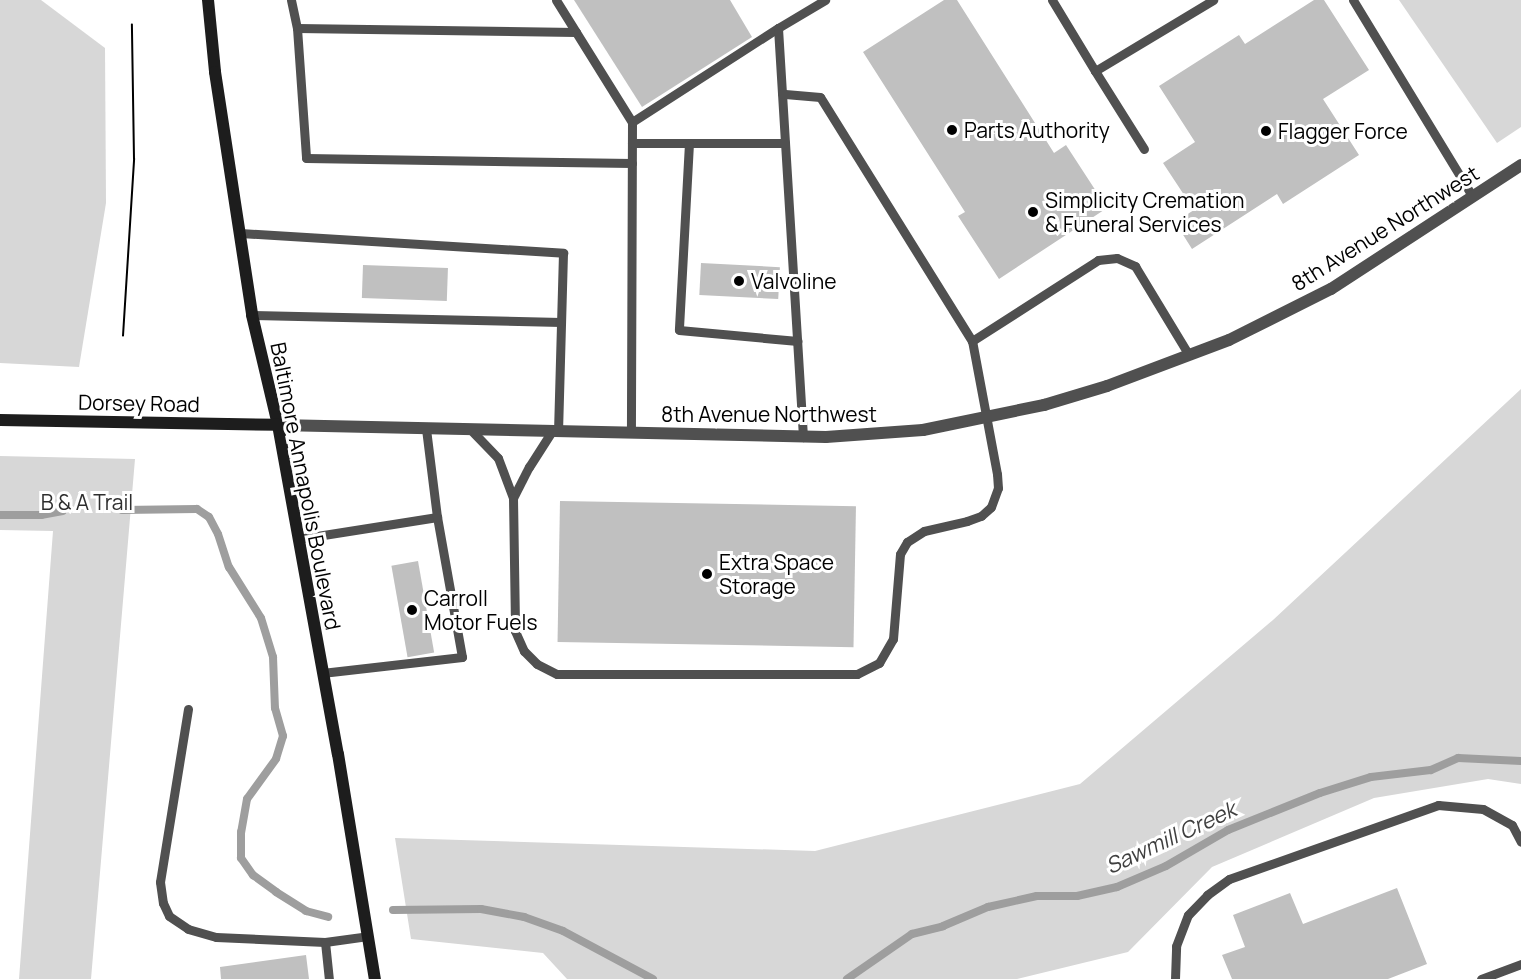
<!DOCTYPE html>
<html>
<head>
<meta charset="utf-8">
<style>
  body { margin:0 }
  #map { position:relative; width:1521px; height:979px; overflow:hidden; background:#fff; font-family:Manrope,sans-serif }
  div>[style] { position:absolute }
  .green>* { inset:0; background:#d7d7d7 }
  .stream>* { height:8px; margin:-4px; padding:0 4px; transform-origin:4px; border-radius:4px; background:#9e9e9e }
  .building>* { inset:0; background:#c0c0c0; transform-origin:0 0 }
  .service>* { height:9px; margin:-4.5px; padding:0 4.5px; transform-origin:4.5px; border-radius:4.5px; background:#505050 }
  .tertiary>* { height:12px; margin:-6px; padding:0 6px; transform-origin:6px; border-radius:6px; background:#505050 }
  .secondary>* { height:12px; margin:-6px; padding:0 6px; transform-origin:6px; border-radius:6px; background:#1d1d1d }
  .tram>* { height:1.5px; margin:-0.75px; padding:0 0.75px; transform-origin:0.75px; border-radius:0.75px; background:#000 }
  .dots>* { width:16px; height:16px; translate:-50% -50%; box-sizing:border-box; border:3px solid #fff; border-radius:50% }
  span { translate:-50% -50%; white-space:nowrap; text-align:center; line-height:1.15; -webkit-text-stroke:6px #fff; paint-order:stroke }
  .poi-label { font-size:21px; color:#000 }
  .left { translate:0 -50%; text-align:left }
  .street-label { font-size:21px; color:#000 }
  .park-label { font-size:21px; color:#2e2e2e }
  .water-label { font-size:22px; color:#3f3f3f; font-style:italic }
</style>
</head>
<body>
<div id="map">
  <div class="green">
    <div style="clip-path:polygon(0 0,41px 0,105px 48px,106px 203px,79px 367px,0 363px)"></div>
    <div style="clip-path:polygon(1399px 0,1521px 0,1521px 127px,1497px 143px)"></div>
    <div style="clip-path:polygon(1521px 389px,1521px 784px,1488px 779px,1374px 798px,1212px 867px,1128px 952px,1017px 979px,567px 979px,543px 953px,411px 939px,395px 838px,815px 851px,1080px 784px,1273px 620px)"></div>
    <div style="clip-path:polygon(0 456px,135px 459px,91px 979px,19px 979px,53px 531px,0 530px)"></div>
  </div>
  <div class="stream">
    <div style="left:122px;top:510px;width:75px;rotate:-0.8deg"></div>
    <div style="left:197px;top:509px;width:14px;rotate:34deg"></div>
    <div style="left:209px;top:517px;width:19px;rotate:62deg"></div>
    <div style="left:218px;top:534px;width:35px;rotate:72deg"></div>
    <div style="left:229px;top:567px;width:60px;rotate:57.9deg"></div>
    <div style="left:261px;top:618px;width:41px;rotate:72.9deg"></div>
    <div style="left:273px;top:657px;width:51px;rotate:87.8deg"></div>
    <div style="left:275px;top:708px;width:29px;rotate:74deg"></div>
    <div style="left:283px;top:736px;width:24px;rotate:107deg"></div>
    <div style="left:276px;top:759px;width:49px;rotate:125.9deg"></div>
    <div style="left:247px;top:799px;width:34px;rotate:100deg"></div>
    <div style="left:241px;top:832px;width:26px;rotate:90deg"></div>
    <div style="left:241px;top:858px;width:21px;rotate:55deg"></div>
    <div style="left:253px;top:875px;width:29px;rotate:36deg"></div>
    <div style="left:276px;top:892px;width:36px;rotate:32deg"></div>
    <div style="left:306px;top:911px;width:23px;rotate:15deg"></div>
    <div style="left:0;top:515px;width:41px"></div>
    <div style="left:41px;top:515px;width:22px;rotate:-10deg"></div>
    <div style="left:393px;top:910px;width:88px;rotate:-0.7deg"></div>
    <div style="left:481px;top:909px;width:44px;rotate:10.5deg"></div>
    <div style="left:524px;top:917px;width:41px;rotate:19.7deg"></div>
    <div style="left:563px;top:931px;width:102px;rotate:28.1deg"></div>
    <div style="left:847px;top:979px;width:79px;rotate:-34.7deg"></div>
    <div style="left:912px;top:934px;width:32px;rotate:-14deg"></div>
    <div style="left:943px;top:926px;width:49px;rotate:-22.9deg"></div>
    <div style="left:988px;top:907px;width:50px;rotate:-12.7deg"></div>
    <div style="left:1037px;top:896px;width:40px"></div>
    <div style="left:1077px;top:896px;width:41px;rotate:-12.7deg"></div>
    <div style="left:1117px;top:887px;width:53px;rotate:-23.2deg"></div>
    <div style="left:1166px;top:866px;width:72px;rotate:-30.1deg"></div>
    <div style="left:1228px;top:830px;width:99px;rotate:-21.9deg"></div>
    <div style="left:1320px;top:793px;width:53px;rotate:-17.4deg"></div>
    <div style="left:1371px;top:777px;width:60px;rotate:-6.7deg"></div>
    <div style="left:1431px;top:770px;width:30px;rotate:-24deg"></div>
    <div style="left:1458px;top:758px;width:63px;rotate:2.7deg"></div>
  </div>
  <div class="building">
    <div style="clip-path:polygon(574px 0,730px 0,752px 37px,642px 107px)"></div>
    <div style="clip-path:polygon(944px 0,957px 0,1054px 153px,1066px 145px,1107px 208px,999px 279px,958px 216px,965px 212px,863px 52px)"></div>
    <div style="clip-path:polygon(1314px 0,1324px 0,1369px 70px,1323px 99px,1359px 155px,1283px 204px,1277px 194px,1192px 249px,1175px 222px,1194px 210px,1163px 163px,1195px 142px,1159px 86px,1239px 35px,1245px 44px)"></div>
    <div style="left:701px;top:263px;width:79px;height:32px;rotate:3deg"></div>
    <div style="left:363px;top:265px;width:85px;height:33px;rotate:2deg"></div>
    <div style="left:560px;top:501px;width:296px;height:141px;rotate:1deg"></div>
    <div style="left:418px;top:561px;width:93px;height:27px;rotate:80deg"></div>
    <div style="clip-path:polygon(1397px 888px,1427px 964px,1388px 979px,1232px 979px,1222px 955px,1245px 947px,1233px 915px,1290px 893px,1303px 924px)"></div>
    <div style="clip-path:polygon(306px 955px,309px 979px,221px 979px,220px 967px)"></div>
  </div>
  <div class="service">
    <div style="left:291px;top:0;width:29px;rotate:78deg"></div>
    <div style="left:556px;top:0;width:144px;rotate:58.1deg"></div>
    <div style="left:632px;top:122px;width:311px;rotate:90.2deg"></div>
    <div style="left:1052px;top:0;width:83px;rotate:58.8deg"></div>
    <div style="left:1353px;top:0;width:229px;rotate:58.7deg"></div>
    <div style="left:778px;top:28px;width:55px;rotate:-30.8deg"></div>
    <div style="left:576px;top:32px;width:279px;rotate:-179.2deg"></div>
    <div style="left:297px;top:28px;width:130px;rotate:86deg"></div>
    <div style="left:306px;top:158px;width:326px;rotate:0.9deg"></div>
    <div style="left:632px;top:122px;width:174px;rotate:-32.8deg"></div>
    <div style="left:778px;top:28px;width:410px;rotate:86.5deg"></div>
    <div style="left:632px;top:143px;width:153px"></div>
    <div style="left:689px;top:143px;width:187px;rotate:93.1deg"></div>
    <div style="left:679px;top:330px;width:119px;rotate:5.3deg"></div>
    <div style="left:1144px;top:149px;width:92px;rotate:-122.1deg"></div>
    <div style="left:1095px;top:71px;width:138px;rotate:-31deg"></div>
    <div style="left:240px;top:233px;width:324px;rotate:3.5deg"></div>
    <div style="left:563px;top:253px;width:179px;rotate:91.6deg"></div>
    <div style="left:252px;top:315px;width:309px;rotate:1.3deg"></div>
    <div style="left:972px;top:341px;width:150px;rotate:-32.7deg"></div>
    <div style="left:1098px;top:260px;width:19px;rotate:-6deg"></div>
    <div style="left:1117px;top:258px;width:20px;rotate:24deg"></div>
    <div style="left:1135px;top:266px;width:104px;rotate:58.8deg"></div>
    <div style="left:471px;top:430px;width:39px;rotate:46deg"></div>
    <div style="left:498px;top:458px;width:43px;rotate:69.4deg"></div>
    <div style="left:513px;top:498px;width:35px;rotate:-63deg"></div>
    <div style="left:529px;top:467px;width:43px;rotate:-57.4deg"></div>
    <div style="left:513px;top:498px;width:133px;rotate:89.1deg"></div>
    <div style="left:515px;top:631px;width:22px;rotate:66deg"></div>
    <div style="left:524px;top:651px;width:18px;rotate:45deg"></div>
    <div style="left:537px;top:664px;width:22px;rotate:27deg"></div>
    <div style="left:557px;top:674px;width:300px"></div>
    <div style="left:857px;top:674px;width:25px;rotate:-27deg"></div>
    <div style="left:879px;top:663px;width:28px;rotate:-60deg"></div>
    <div style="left:893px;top:639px;width:85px;rotate:-85.3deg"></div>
    <div style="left:900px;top:554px;width:14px;rotate:-60deg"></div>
    <div style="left:907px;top:542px;width:20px;rotate:-33deg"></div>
    <div style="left:924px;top:531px;width:44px;rotate:-13.1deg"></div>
    <div style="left:967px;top:521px;width:15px;rotate:-20deg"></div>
    <div style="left:981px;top:516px;width:13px;rotate:-42deg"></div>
    <div style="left:991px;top:507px;width:20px;rotate:-70deg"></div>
    <div style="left:998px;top:488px;width:14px;rotate:-94deg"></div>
    <div style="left:997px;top:474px;width:135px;rotate:-100.6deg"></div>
    <div style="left:972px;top:341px;width:287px;rotate:-121.9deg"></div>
    <div style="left:820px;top:97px;width:38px;rotate:-175deg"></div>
    <div style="left:298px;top:539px;width:141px;rotate:-9deg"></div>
    <div style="left:322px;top:673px;width:141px;rotate:-6.5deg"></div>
    <div style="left:462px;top:657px;width:142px;rotate:-100.1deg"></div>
    <div style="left:437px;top:517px;width:89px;rotate:-97.1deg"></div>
    <div style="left:188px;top:709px;width:175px;rotate:99.2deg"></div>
    <div style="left:160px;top:882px;width:21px;rotate:82deg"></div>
    <div style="left:163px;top:903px;width:14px;rotate:65deg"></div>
    <div style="left:169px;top:916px;width:23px;rotate:34deg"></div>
    <div style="left:188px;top:929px;width:29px;rotate:16deg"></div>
    <div style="left:216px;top:937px;width:109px;rotate:2.6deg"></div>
    <div style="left:325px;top:942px;width:43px;rotate:-7.9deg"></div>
    <div style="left:325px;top:942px;width:37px;rotate:84deg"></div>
    <div style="left:1175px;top:979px;width:33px;rotate:-88deg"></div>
    <div style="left:1176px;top:946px;width:33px;rotate:-69deg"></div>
    <div style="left:1188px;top:915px;width:28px;rotate:-46deg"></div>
    <div style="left:1207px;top:895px;width:27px;rotate:-36deg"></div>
    <div style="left:1229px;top:879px;width:222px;rotate:-19.5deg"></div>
    <div style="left:1438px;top:805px;width:45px;rotate:5.1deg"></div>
    <div style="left:1483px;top:809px;width:33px;rotate:29deg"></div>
    <div style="left:1512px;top:825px;width:19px;rotate:62deg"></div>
    <div style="left:1481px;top:979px;width:43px;rotate:-20.6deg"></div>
  </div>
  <div class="tertiary">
    <div style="left:278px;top:425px;width:548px;rotate:1.25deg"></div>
    <div style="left:826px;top:437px;width:97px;rotate:-4.1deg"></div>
    <div style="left:923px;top:430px;width:124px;rotate:-11.7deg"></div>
    <div style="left:1044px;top:405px;width:66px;rotate:-16.8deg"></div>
    <div style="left:1107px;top:386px;width:130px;rotate:-20.7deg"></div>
    <div style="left:1229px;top:340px;width:114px;rotate:-26.6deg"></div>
    <div style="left:1331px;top:289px;width:227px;rotate:-33.1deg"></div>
  </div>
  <div class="secondary">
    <div style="left:208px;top:0;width:72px;rotate:84.4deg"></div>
    <div style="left:215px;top:72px;width:246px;rotate:81.3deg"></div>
    <div style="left:252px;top:315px;width:113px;rotate:76.7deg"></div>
    <div style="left:278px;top:425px;width:334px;rotate:79.7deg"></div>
    <div style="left:338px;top:754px;width:228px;rotate:80.7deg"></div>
    <div style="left:0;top:420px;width:278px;rotate:1deg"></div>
  </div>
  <div class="tram">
    <div style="left:123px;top:336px;width:177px;rotate:-86.4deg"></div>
    <div style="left:134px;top:159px;width:134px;rotate:-90.9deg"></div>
  </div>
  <div class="dots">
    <div style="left:952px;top:130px;background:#000"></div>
    <div style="left:1266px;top:131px;background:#000"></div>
    <div style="left:1033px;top:212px;background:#000"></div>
    <div style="left:739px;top:281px;background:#000"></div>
    <div style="left:707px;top:574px;background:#000"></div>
    <div style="left:412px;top:610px;background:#000"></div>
  </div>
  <div class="poi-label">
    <span class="left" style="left:964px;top:130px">Parts Authority</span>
    <span class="left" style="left:1278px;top:131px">Flagger Force</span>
    <span class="left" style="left:1045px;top:212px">Simplicity Cremation<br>&amp; Funeral Services</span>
    <span class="left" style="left:751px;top:281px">Valvoline</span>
    <span class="left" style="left:719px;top:574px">Extra Space<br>Storage</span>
    <span class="left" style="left:424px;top:610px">Carroll<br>Motor Fuels</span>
  </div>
  <div class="street-label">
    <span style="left:1385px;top:228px;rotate:-32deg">8th Avenue Northwest</span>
    <span style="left:139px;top:403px;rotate:1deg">Dorsey Road</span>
    <span style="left:769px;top:414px">8th Avenue Northwest</span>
    <span style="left:306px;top:486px;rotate:79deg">Baltimore Annapolis Boulevard</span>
  </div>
  <div class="park-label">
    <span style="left:87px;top:502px">B &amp; A Trail</span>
  </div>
  <div class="water-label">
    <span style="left:1171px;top:838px;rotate:-25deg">Sawmill Creek</span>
  </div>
</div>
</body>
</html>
